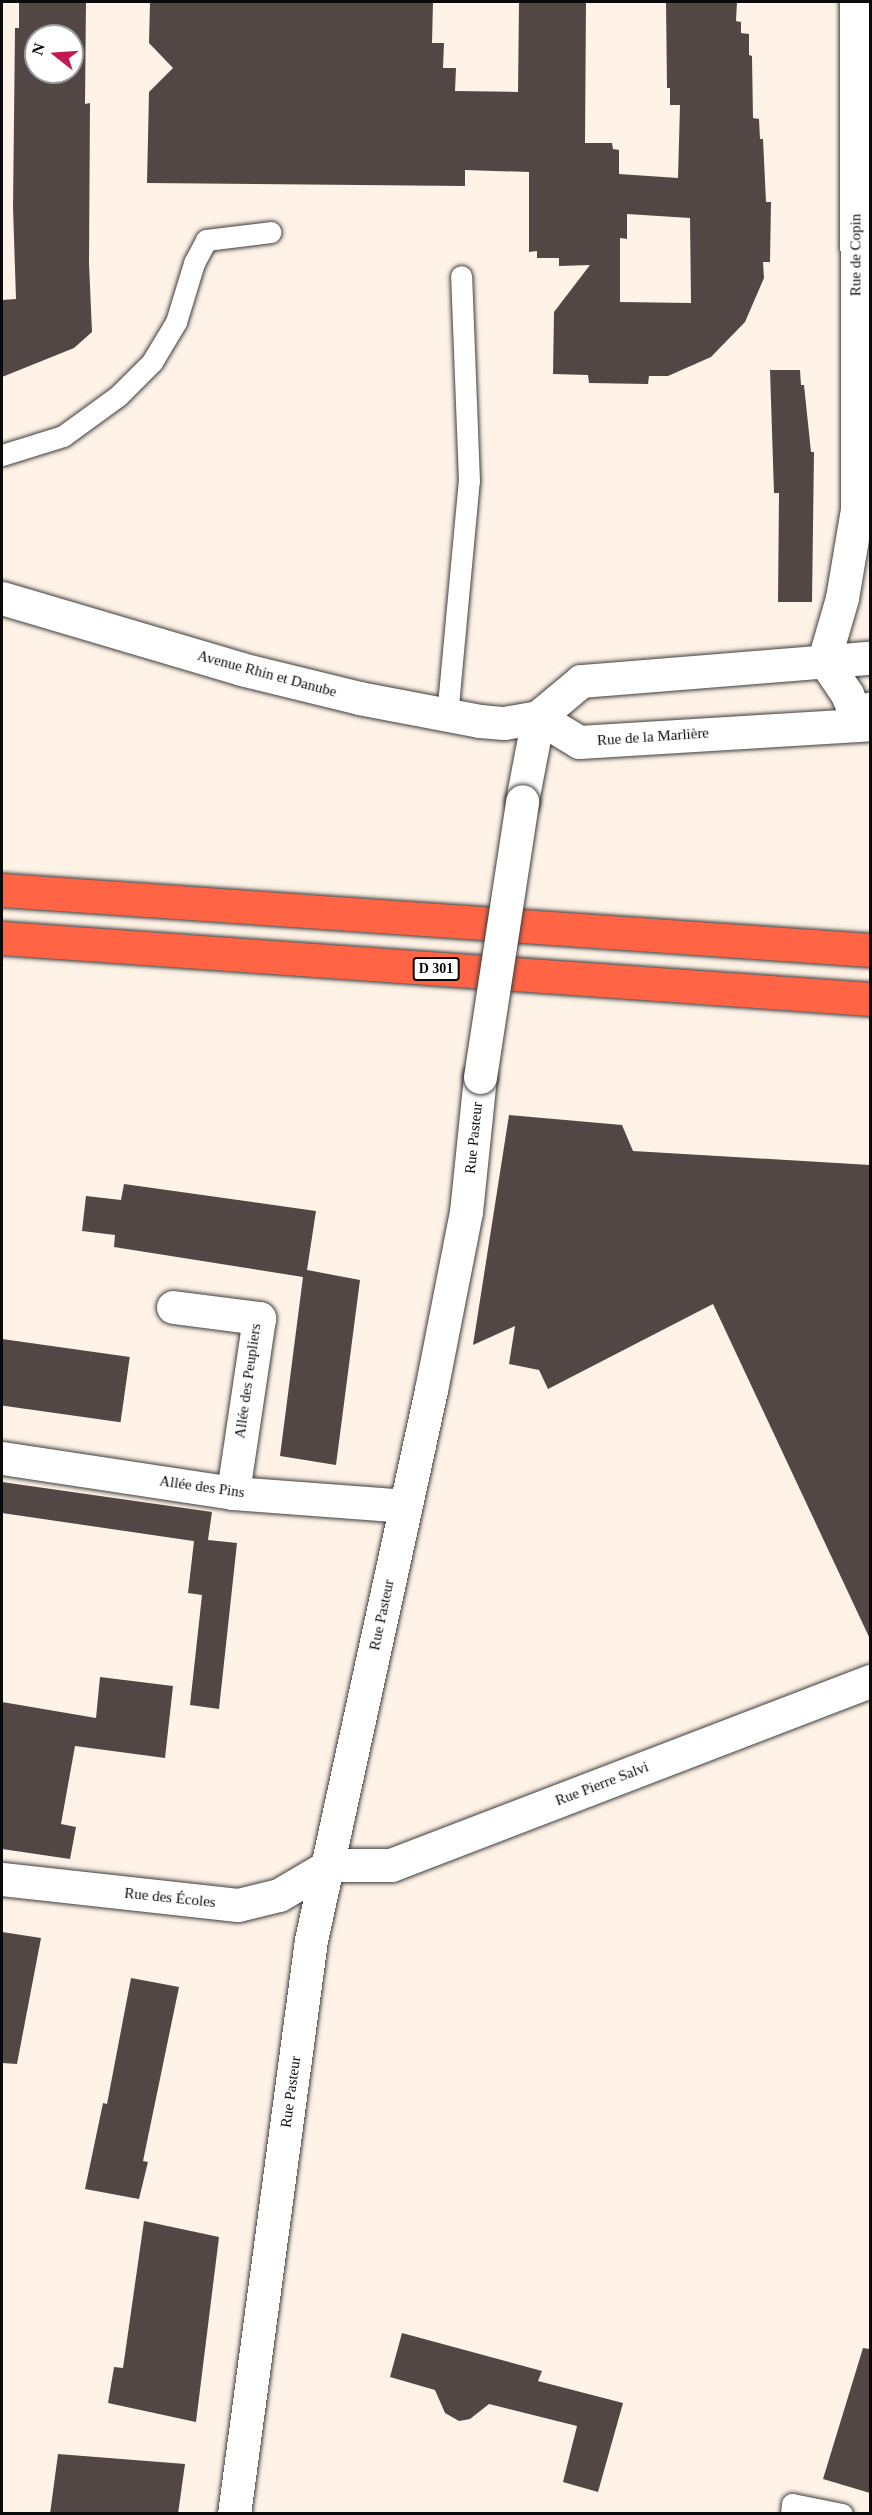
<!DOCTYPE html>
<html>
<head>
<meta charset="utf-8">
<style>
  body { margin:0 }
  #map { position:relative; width:872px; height:2515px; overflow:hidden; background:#fff3e7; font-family:Georgia,serif }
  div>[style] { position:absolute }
  .building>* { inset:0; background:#534746; transform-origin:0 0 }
  .roads { filter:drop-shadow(0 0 2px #3d3d3d) drop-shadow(0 0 2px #3d3d3d) }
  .lane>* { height:21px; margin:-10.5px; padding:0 10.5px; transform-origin:10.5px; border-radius:10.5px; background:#fff }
  .street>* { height:33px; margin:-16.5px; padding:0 16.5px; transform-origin:16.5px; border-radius:16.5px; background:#fff }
  .highway>* { height:33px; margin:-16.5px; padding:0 16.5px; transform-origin:16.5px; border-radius:16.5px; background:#ff6545 }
  .bridges { filter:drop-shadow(0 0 2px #3d3d3d) drop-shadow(0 0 2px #3d3d3d) }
  .street-bridge>* { height:33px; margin:-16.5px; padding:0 16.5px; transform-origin:16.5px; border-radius:16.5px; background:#fff }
  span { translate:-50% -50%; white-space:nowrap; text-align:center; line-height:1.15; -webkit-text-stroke:6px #fff; paint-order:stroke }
  .shield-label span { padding:2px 4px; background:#fff; border:2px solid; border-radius:4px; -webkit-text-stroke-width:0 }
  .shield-label { font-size:14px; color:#0a0a0a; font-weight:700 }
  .street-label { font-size:15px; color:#0a0a0a }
  .frame { position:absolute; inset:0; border:3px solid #0a0a0a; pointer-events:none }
  .north { position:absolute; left:24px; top:24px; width:60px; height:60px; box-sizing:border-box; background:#fff; border:2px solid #9d9d9d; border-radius:50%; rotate:287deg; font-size:16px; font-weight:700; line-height:24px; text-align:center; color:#0a0a0a }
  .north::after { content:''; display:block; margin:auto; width:21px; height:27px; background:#c51751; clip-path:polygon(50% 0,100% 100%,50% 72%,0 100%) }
</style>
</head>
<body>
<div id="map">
  <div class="building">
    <div style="clip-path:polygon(evenodd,19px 2px,86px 2px,85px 104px,90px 103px,89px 263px,92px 332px,74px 348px,2px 377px,2px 300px,16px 299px,13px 208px,15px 28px,19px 28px,19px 2px,36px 36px,72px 36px,72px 72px,36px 72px,36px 36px)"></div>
    <div style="clip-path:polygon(evenodd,150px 2px,433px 2px,432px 43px,444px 43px,443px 68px,456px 68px,455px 91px,518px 92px,519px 2px,586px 2px,585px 143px,612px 143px,613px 149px,619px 150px,619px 174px,678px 178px,680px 105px,670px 105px,670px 88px,667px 88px,666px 2px,737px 2px,736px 21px,741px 22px,741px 33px,749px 34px,749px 55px,752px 56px,753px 118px,759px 119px,760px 139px,763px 139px,766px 202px,771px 202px,770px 262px,763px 262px,764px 278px,745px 322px,711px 357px,668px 376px,649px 376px,648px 384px,589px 383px,588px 375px,553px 374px,554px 312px,590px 265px,559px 266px,559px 258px,537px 258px,537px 251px,529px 252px,529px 172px,465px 170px,465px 186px,147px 183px,149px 92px,173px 68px,149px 43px,150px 2px,627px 214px,690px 218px,691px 303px,620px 302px,620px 238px,627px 239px,627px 214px)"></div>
    <div style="clip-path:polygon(770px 370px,800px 370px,801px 385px,804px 385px,811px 452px,814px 452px,812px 602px,778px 602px,779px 493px,774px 493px)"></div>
    <div style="clip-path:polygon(509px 1115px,622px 1125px,633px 1151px,870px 1165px,870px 1639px,713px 1304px,548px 1389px,539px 1370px,509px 1364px,515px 1326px,473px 1345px)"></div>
    <div style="clip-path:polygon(124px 1184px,316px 1211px,307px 1270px,360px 1280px,336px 1465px,280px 1456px,303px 1277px,114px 1247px,115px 1235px,82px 1231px,86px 1196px,121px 1200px)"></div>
    <div style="left:2px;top:1339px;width:129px;height:66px;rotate:8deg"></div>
    <div style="clip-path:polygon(2px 1482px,212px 1512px,208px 1540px,237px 1543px,219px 1709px,190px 1705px,202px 1595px,188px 1593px,194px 1541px,207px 1543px,2px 1513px)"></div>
    <div style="clip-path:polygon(100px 1677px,173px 1686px,165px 1758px,75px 1746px,61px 1824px,76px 1827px,70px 1859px,2px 1849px,2px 1702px,96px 1718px)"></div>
    <div style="clip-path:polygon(2px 1932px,41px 1938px,17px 2064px,2px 2063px)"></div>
    <div style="clip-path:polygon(131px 1978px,179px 1987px,143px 2161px,148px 2162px,139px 2199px,85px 2189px,103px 2103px,107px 2104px)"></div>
    <div style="clip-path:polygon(144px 2221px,219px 2237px,196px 2422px,108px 2403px,114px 2367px,123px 2368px)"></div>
    <div style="clip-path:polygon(402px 2333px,542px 2371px,538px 2381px,623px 2403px,598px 2492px,563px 2482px,577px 2426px,489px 2404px,470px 2419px,459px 2421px,445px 2413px,435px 2390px,390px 2377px)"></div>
    <div style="clip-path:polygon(863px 2348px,870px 2349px,870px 2493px,823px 2479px)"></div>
    <div style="clip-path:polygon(58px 2454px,185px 2464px,178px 2514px,50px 2514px)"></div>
  </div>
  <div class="roads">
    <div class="lane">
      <div style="left:2px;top:455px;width:64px;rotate:-17.3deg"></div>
      <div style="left:63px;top:436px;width:68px;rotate:-36deg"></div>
      <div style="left:118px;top:396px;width:48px;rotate:-45deg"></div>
      <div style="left:152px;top:362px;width:47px;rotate:-59deg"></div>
      <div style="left:176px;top:322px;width:62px;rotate:-73deg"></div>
      <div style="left:194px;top:263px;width:26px;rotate:-62deg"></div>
      <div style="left:206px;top:240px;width:65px;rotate:-7deg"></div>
      <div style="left:447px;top:716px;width:236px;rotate:-84.7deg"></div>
      <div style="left:469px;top:481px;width:205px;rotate:-92.2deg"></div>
      <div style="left:791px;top:2514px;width:10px;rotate:-84deg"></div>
      <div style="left:792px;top:2504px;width:51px;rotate:11.3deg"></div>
    </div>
    <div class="street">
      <div style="left:2px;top:598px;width:249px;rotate:16.5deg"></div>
      <div style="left:241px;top:669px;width:122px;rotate:13.8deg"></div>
      <div style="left:359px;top:698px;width:123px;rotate:10.8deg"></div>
      <div style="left:480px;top:721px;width:24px;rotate:5deg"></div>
      <div style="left:504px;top:723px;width:35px;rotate:-10deg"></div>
      <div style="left:824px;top:660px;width:65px;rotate:-73.8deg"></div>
      <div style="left:842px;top:598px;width:90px;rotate:-80.4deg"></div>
      <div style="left:857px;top:509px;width:507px;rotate:-90.11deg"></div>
      <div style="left:824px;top:660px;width:41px;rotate:55.9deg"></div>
      <div style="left:847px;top:694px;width:32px;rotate:68deg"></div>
      <div style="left:859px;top:724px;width:19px;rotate:-54deg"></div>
      <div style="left:538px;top:717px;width:56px;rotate:-39.9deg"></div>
      <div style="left:581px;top:681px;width:290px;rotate:-4.6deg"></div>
      <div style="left:538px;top:717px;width:48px;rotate:31.4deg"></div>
      <div style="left:579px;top:742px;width:292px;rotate:-3.5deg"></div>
      <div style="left:522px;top:801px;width:86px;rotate:-79.2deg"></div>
      <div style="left:173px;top:1307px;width:87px;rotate:7.3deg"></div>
      <div style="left:259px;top:1318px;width:177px;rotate:98.5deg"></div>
      <div style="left:2px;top:1458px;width:234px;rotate:8.6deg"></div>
      <div style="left:233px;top:1493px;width:171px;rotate:4.3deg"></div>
      <div style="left:330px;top:1865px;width:61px"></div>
      <div style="left:391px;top:1865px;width:513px;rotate:-21.01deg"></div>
      <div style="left:2px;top:1879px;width:237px;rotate:6.3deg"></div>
      <div style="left:238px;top:1905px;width:42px;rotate:-13.7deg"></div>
      <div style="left:279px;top:1895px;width:59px;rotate:-30.5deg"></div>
      <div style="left:234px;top:2514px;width:579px;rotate:-82.36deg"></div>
      <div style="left:311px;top:1940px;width:563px;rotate:-77.69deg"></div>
      <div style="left:431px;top:1390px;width:181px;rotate:-78.9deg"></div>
      <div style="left:466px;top:1212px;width:136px;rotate:-84.1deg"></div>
    </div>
    <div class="highway">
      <div style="left:2px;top:890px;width:870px;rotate:3.95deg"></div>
      <div style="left:2px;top:938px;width:870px;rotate:4.02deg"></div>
    </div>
  </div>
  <div class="bridges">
    <div class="street-bridge">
      <div style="left:480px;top:1077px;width:279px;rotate:-81.3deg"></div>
    </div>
  </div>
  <div class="shield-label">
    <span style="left:436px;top:969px">D 301</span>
  </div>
  <div class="street-label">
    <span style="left:856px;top:255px;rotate:-90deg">Rue de Copin</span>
    <span style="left:267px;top:674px;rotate:15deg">Avenue Rhin et Danube</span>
    <span style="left:653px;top:737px;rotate:-4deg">Rue de la Marlière</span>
    <span style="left:474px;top:1138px;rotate:-84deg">Rue Pasteur</span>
    <span style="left:248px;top:1381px;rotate:-82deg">Allée des Peupliers</span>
    <span style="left:202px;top:1487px;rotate:8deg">Allée des Pins</span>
    <span style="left:382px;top:1615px;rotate:-78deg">Rue Pasteur</span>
    <span style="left:602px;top:1784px;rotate:-21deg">Rue Pierre Salvi</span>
    <span style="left:170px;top:1898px;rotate:6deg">Rue des Écoles</span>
    <span style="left:291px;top:2092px;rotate:-82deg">Rue Pasteur</span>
  </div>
  <div class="frame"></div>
  <div class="north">N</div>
</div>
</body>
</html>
